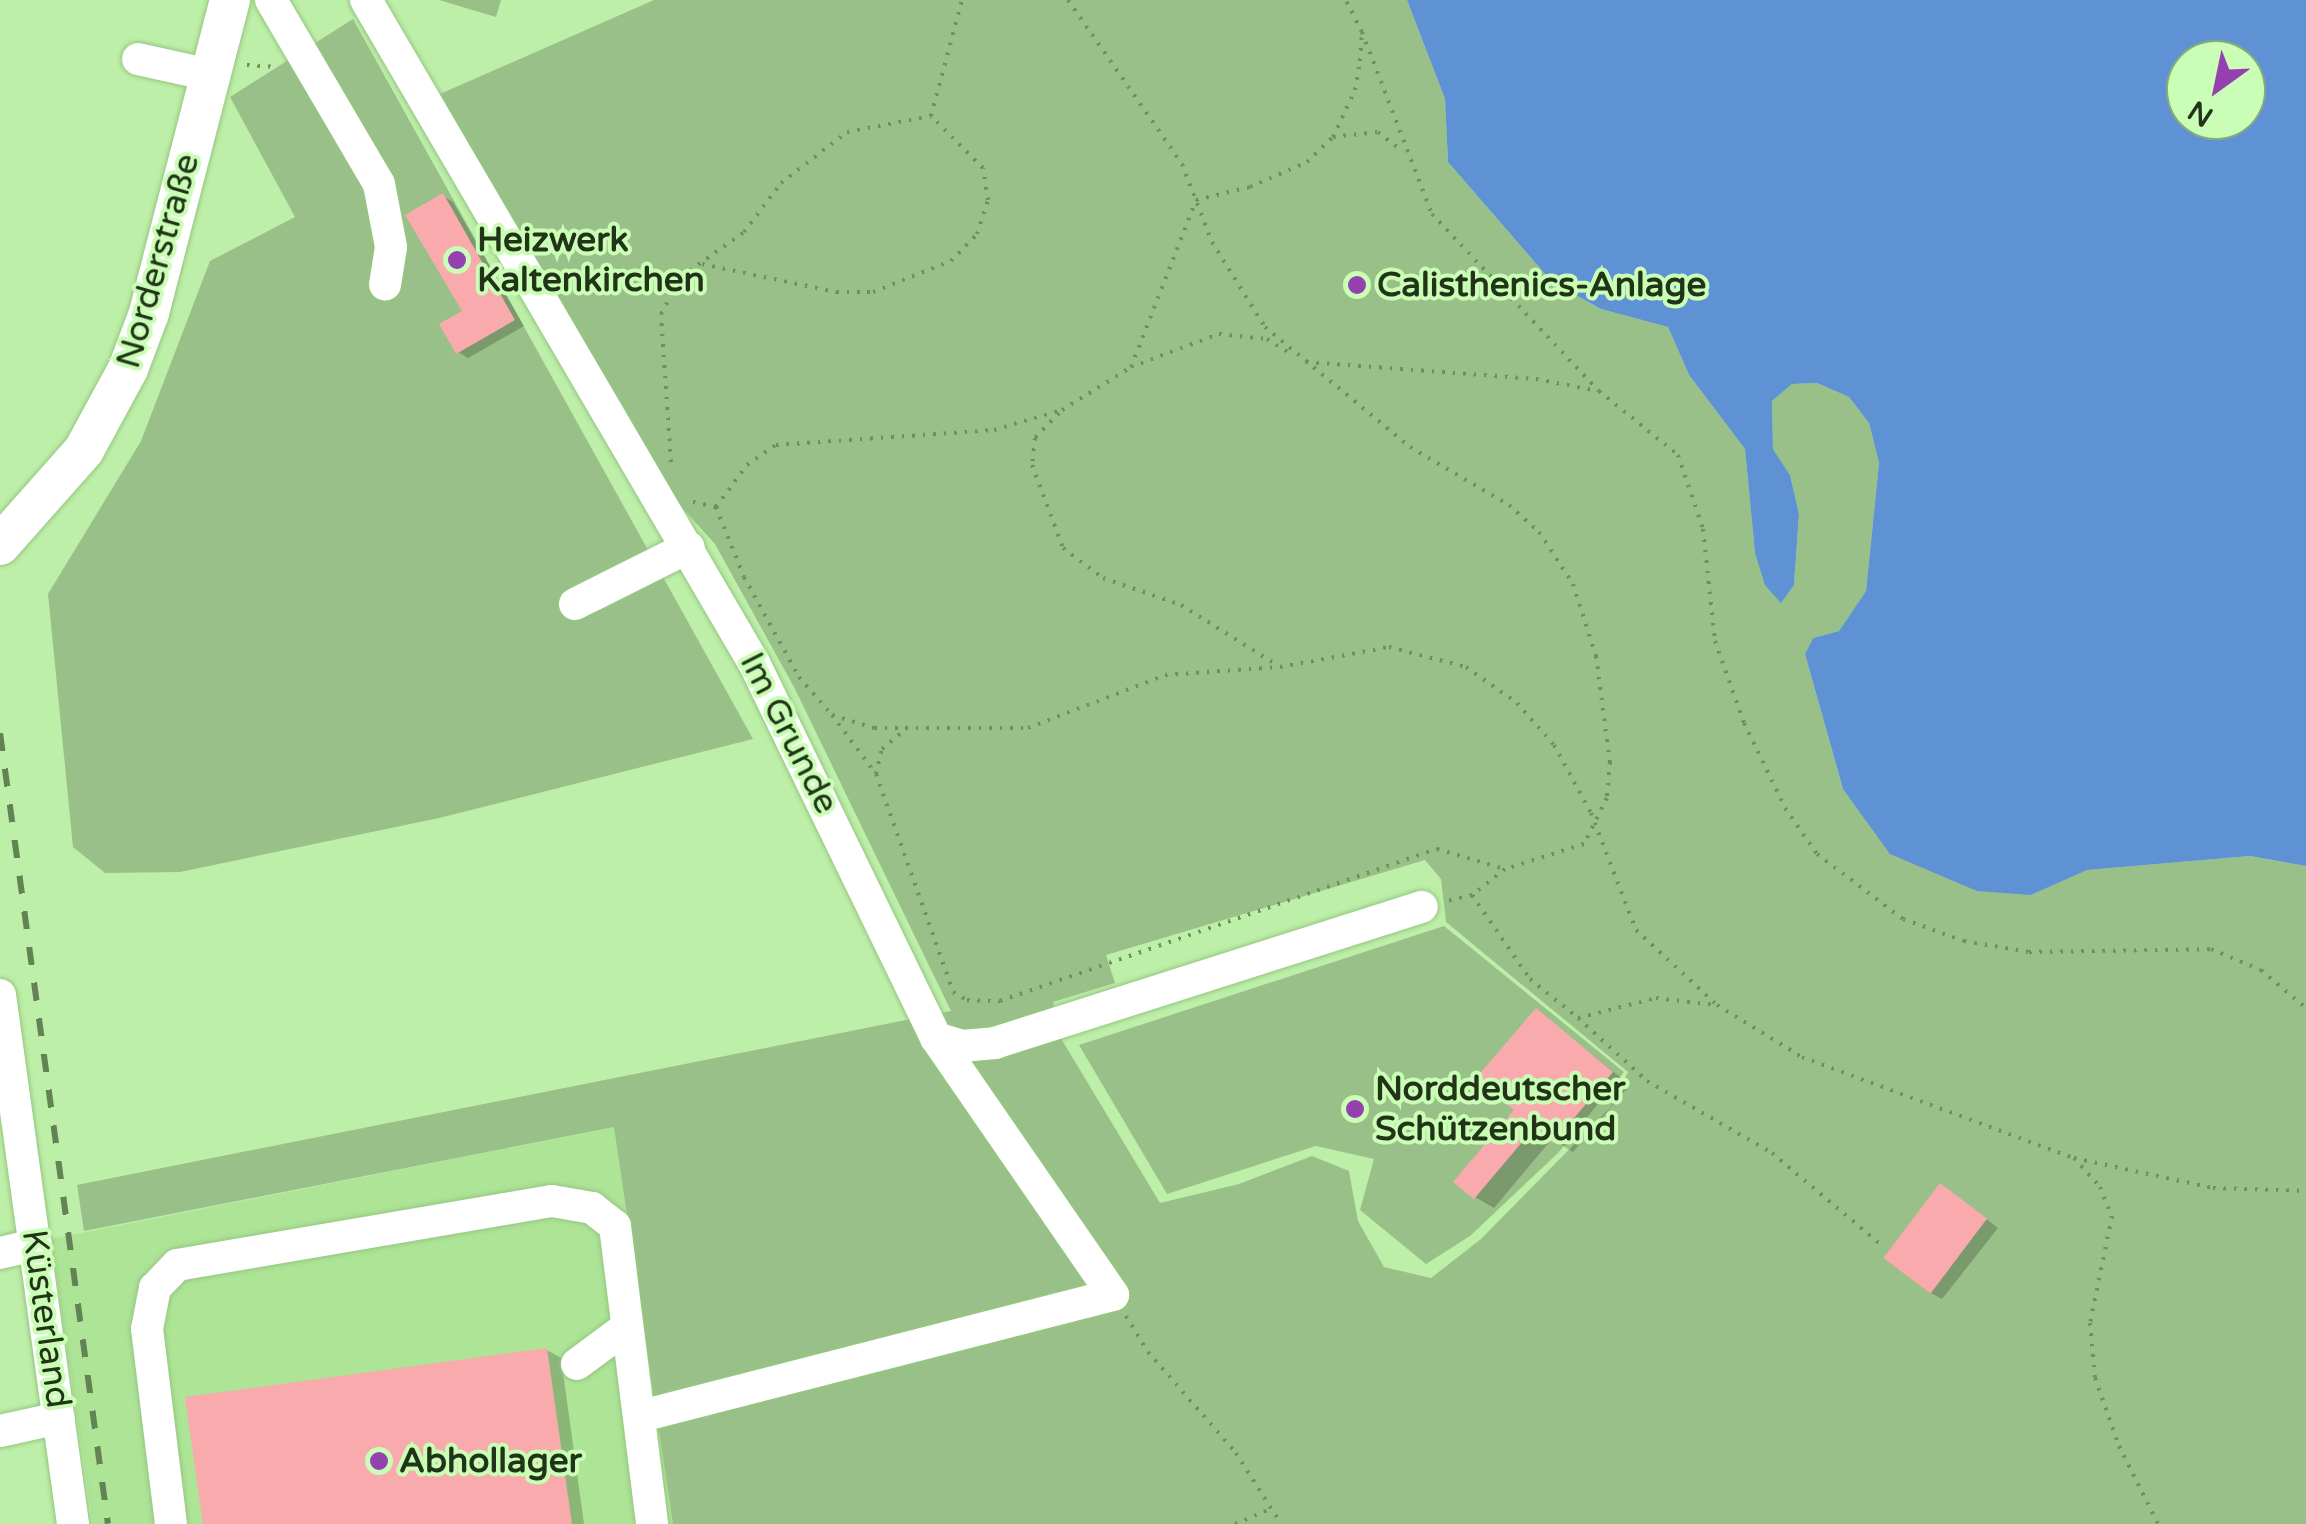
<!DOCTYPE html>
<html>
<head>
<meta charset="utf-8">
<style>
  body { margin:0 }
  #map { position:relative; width:2306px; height:1524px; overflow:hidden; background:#bdefa8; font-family:"Varela Round",sans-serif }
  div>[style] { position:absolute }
  .built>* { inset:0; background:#ade496 }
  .green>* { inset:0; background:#99c089 }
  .water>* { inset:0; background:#5f91d5 }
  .shadow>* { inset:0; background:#0003 }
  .building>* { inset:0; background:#f8aaad; transform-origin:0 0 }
  .path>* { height:4px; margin-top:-2px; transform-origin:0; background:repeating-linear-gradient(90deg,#6d905f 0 2.5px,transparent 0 10.5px) }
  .roads { filter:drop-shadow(0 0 2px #95c681) drop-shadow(0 0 2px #95c681) }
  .minor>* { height:32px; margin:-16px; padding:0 16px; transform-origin:16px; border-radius:16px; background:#fff }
  .major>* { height:40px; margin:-20px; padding:0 20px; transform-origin:20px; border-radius:20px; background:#fff }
  .rail>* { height:6px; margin-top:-3px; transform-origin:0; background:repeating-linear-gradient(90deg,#638355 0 18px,transparent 0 36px) }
  .dots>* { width:28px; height:28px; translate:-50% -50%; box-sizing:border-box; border:5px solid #cafdb5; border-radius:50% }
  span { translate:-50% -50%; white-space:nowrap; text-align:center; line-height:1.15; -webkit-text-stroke:8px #cafdb5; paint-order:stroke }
  .poi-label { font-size:35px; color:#213418; font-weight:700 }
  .left { translate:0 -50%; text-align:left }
  .street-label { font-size:35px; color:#213418 }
  .north { position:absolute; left:2166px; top:40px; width:100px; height:100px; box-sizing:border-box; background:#cafdb5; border:2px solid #86ad76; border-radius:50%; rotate:213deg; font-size:28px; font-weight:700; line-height:40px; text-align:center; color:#213418 }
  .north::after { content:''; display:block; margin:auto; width:35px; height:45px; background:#9441af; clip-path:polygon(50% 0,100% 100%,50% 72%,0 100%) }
</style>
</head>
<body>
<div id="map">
  <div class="built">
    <div style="clip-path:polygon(615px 1127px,673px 1524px,93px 1524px,51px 1239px)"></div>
  </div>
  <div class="green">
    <div style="clip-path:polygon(evenodd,654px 0,1407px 0,1445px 99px,1448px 162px,1552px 282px,1601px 309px,1668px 327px,1689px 375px,1745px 449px,1755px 553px,1781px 602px,1794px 585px,1799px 514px,1790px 475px,1773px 449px,1772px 401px,1792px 384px,1817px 383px,1849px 397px,1869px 423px,1879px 463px,1866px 591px,1839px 631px,1813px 638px,1805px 654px,1843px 789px,2031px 895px,2086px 870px,2250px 856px,2306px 866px,2306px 1524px,673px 1524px,614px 1127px,84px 1231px,77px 1185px,951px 1011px,795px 689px,715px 544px,667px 491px,440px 94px,654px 0,1425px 860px,1441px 879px,1446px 922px,1628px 1072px,1611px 1107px,1481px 1239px,1431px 1278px,1384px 1267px,1358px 1221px,1349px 1171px,1312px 1156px,1239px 1184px,1160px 1203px,1062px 1040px,1053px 1002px,1115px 983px,1106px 955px,1425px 860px)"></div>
    <div style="clip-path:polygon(353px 19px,753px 739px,439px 818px,180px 872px,105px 873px,73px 847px,48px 594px,141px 441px,210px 261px,295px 217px,230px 97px)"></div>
    <div style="clip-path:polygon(1444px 926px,1624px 1072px,1558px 1153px,1470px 1236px,1426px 1264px,1360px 1210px,1374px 1159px,1316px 1146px,1167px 1194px,1079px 1045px)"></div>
  </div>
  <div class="water">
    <div style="clip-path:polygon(evenodd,1407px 0,2306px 0,2306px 866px,2250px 856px,2087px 870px,2031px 895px,1977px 891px,1890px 854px,1843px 789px,1805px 654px,1813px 638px,1839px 631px,1866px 591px,1879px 463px,1869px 423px,1849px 397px,1817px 383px,1792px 384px,1772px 401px,1773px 449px,1790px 475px,1799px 514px,1794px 585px,1781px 603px,1765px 585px,1755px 553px,1745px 449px,1689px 375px,1668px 327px,1601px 309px,1552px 282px,1448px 162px,1445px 99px,1407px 0,2186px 60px,2246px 60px,2246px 120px,2186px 120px,2186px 60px)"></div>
  </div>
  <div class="shadow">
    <div style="clip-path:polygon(439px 0,501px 0,496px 17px)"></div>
    <div style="clip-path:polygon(443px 196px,453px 202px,524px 326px,468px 358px,458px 352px,466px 312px)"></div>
    <div style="clip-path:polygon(1537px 1011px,1630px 1085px,1573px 1152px,1552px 1139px,1494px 1208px,1475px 1197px,1518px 1110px)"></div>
    <div style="clip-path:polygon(1954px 1194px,1998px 1228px,1942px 1299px,1929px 1292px)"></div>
    <div style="clip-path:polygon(547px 1350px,561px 1358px,584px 1524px,205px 1524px)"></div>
  </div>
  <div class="building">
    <div style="clip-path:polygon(443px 193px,515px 320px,456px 354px,439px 324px,462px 311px,405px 215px)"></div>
    <div style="clip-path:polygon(1536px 1008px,1613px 1072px,1553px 1143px,1534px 1128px,1474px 1199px,1453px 1182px,1514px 1110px,1476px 1078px)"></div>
    <div style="left:1940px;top:1183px;width:59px;height:94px;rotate:37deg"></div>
    <div style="clip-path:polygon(547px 1348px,572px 1524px,203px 1524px,185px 1397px)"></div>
  </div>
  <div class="path">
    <div style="left:1068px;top:0;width:200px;rotate:55.2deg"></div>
    <div style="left:1182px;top:164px;width:84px;rotate:69deg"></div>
    <div style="left:1212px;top:242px;width:100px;rotate:58.1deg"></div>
    <div style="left:1265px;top:327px;width:188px;rotate:39.6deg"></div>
    <div style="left:1410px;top:447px;width:115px;rotate:30.4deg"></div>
    <div style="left:1509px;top:505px;width:40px;rotate:42deg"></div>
    <div style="left:1539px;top:532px;width:62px;rotate:56.8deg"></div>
    <div style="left:1573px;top:584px;width:76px;rotate:72.3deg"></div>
    <div style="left:1596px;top:656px;width:107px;rotate:82.5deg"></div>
    <div style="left:1610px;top:762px;width:36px;rotate:95deg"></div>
    <div style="left:1607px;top:798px;width:51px;rotate:116.6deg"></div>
    <div style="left:1584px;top:844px;width:83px;rotate:162.4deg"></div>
    <div style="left:1505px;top:869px;width:42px;rotate:141.8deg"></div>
    <div style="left:1472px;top:895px;width:26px;rotate:167deg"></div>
    <div style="left:1362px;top:32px;width:195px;rotate:69deg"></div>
    <div style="left:1432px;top:214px;width:243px;rotate:46.7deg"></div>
    <div style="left:1599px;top:391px;width:102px;rotate:39deg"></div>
    <div style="left:1678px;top:455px;width:78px;rotate:71.3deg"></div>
    <div style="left:1703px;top:529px;width:113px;rotate:83.9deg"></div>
    <div style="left:1715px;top:641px;width:87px;rotate:70.5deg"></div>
    <div style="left:1744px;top:723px;width:94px;rotate:64.2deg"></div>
    <div style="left:1785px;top:808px;width:56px;rotate:55.2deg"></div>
    <div style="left:1817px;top:854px;width:108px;rotate:37.1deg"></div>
    <div style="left:1903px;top:919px;width:65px;rotate:19.8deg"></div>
    <div style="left:1964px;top:941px;width:66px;rotate:9.6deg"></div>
    <div style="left:2029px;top:952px;width:182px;rotate:-0.9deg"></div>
    <div style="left:2211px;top:949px;width:54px;rotate:22.8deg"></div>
    <div style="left:2261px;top:970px;width:59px;rotate:40.2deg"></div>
    <div style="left:247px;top:65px;width:30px;rotate:4deg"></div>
    <div style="left:1333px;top:137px;width:45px;rotate:-6.3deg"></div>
    <div style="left:1378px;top:132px;width:29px;rotate:38deg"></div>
    <div style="left:702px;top:264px;width:137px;rotate:11.8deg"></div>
    <div style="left:836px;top:292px;width:37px"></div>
    <div style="left:873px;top:292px;width:84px;rotate:-21.7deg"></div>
    <div style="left:951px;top:261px;width:37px;rotate:-46deg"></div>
    <div style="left:977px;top:234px;width:36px;rotate:-72deg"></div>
    <div style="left:988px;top:200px;width:32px;rotate:-99deg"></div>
    <div style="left:983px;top:168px;width:71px;rotate:-135deg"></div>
    <div style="left:1306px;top:362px;width:231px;rotate:4.2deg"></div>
    <div style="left:1536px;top:379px;width:64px;rotate:10.8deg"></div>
    <div style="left:1131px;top:367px;width:179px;rotate:-68.7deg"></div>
    <div style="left:1196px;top:200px;width:56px;rotate:-13.5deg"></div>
    <div style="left:1250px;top:187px;width:62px;rotate:-23.7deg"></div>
    <div style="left:1307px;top:162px;width:36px;rotate:-44deg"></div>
    <div style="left:1333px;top:137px;width:52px;rotate:-64.9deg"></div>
    <div style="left:1355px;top:90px;width:29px;rotate:-80deg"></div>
    <div style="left:1360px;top:61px;width:29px;rotate:-86deg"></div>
    <div style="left:1362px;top:32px;width:36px;rotate:-117deg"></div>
    <div style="left:1059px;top:413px;width:35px;rotate:134deg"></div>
    <div style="left:1035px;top:438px;width:27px;rotate:96deg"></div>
    <div style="left:1032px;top:465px;width:89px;rotate:69.5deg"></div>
    <div style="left:1063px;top:548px;width:50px;rotate:36.9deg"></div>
    <div style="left:1103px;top:578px;width:83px;rotate:19.1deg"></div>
    <div style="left:1181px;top:605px;width:113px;rotate:32deg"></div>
    <div style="left:671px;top:462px;width:148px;rotate:-93.9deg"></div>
    <div style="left:661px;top:314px;width:42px;rotate:-61.6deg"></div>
    <div style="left:681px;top:277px;width:77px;rotate:-35.5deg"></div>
    <div style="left:744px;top:232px;width:61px;rotate:-52.9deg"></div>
    <div style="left:781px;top:183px;width:83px;rotate:-37.7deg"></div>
    <div style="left:847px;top:132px;width:86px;rotate:-10.8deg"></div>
    <div style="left:931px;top:116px;width:120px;rotate:-75deg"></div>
    <div style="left:693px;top:502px;width:24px;rotate:12deg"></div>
    <div style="left:716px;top:507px;width:52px;rotate:-53.6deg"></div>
    <div style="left:747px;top:465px;width:35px;rotate:-35deg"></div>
    <div style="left:776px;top:445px;width:219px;rotate:-3.9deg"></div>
    <div style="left:994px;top:430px;width:71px;rotate:-16.4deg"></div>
    <div style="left:1062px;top:410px;width:81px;rotate:-31.9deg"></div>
    <div style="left:1131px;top:367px;width:94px;rotate:-20.6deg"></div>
    <div style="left:1219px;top:334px;width:48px;rotate:5.9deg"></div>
    <div style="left:1267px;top:339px;width:31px;rotate:32deg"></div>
    <div style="left:716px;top:507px;width:75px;rotate:68.2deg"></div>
    <div style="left:744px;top:577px;width:114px;rotate:61.2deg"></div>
    <div style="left:799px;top:677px;width:50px;rotate:49deg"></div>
    <div style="left:832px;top:715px;width:44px;rotate:17.2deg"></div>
    <div style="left:874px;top:728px;width:154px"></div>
    <div style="left:1028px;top:728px;width:147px;rotate:-21.1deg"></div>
    <div style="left:1165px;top:675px;width:115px;rotate:-4deg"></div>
    <div style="left:1280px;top:667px;width:111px;rotate:-10.4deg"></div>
    <div style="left:1389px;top:647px;width:80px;rotate:14.6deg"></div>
    <div style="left:1466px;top:667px;width:62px;rotate:35.2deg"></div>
    <div style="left:1517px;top:703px;width:56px;rotate:48.6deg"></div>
    <div style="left:1554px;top:745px;width:77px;rotate:61.4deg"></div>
    <div style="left:1591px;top:813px;width:125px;rotate:69deg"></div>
    <div style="left:1636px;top:930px;width:110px;rotate:42.8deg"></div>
    <div style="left:1717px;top:1005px;width:100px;rotate:31.5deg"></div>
    <div style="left:1802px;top:1057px;width:290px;rotate:20.4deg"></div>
    <div style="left:2074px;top:1158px;width:142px;rotate:12.2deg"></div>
    <div style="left:2213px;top:1188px;width:93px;rotate:1.8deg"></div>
    <div style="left:832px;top:715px;width:74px;rotate:53.3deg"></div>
    <div style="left:876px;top:774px;width:231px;rotate:70.5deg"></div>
    <div style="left:953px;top:992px;width:16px;rotate:30deg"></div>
    <div style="left:967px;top:1000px;width:33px;rotate:2deg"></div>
    <div style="left:1000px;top:1001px;width:463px;rotate:-19.2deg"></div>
    <div style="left:1437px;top:849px;width:71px;rotate:16.4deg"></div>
    <div style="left:876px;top:774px;width:26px;rotate:-77deg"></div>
    <div style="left:882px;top:749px;width:30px;rotate:-40deg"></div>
    <div style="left:1472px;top:895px;width:102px;rotate:55.4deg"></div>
    <div style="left:1530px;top:979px;width:62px;rotate:39.1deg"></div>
    <div style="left:1578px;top:1018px;width:81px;rotate:-14.4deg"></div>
    <div style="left:1656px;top:998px;width:59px;rotate:6.8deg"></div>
    <div style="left:1578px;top:1018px;width:93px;rotate:42.4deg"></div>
    <div style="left:1647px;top:1081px;width:144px;rotate:29.9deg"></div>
    <div style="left:1772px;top:1153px;width:141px;rotate:40.1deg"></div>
    <div style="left:2074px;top:1158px;width:39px;rotate:48deg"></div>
    <div style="left:2100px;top:1187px;width:31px;rotate:68deg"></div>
    <div style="left:2112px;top:1216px;width:109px;rotate:101.6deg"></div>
    <div style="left:2090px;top:1323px;width:55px;rotate:84.8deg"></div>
    <div style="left:2095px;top:1378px;width:72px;rotate:70.6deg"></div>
    <div style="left:2119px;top:1446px;width:87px;rotate:63.4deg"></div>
    <div style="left:1126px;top:1316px;width:42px;rotate:58.6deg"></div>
    <div style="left:1148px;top:1352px;width:134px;rotate:48.9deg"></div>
    <div style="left:1236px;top:1453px;width:84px;rotate:57.6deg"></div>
    <div style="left:1235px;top:1524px;width:39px;rotate:-23deg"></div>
  </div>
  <div class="roads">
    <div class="minor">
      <div style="left:271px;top:0;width:213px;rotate:59.6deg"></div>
      <div style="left:379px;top:184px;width:64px;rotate:79.2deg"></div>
      <div style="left:391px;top:247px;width:38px;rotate:99deg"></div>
      <div style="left:366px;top:0;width:770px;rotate:59.67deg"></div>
      <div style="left:755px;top:665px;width:415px;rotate:64.1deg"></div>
      <div style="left:936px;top:1038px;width:312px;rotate:55.4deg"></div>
      <div style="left:1113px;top:1295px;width:486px;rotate:165.6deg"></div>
      <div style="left:138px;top:59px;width:74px;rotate:12.5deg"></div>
      <div style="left:575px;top:604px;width:127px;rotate:-26.6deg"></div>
      <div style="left:0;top:995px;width:534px;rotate:82.14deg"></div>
      <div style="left:936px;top:1038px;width:27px;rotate:17deg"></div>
      <div style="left:962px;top:1046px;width:33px;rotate:-5deg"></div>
      <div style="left:995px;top:1043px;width:448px;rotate:-17.7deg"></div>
      <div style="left:0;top:1253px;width:37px;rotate:-13deg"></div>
      <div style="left:577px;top:1364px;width:62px;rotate:-36.5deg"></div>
      <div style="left:0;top:1431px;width:60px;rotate:-12.4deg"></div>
      <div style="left:171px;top:1524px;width:196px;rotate:-97deg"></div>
      <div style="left:147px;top:1329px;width:42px;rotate:-79deg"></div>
      <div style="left:155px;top:1288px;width:32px;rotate:-46deg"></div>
      <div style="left:177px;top:1265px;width:380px;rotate:-9.7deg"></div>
      <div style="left:552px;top:1201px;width:41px;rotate:9.9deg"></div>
      <div style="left:592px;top:1208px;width:29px;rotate:38deg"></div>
      <div style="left:615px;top:1226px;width:300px;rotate:82.9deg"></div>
    </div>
    <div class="major">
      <div style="left:0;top:545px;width:127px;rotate:-48.5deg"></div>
      <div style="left:84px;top:450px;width:92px;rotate:-61.5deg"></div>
      <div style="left:128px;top:369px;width:60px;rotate:-69.4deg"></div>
      <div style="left:149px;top:313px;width:323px;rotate:-75.5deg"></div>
    </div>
  </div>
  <div class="rail">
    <div style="left:0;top:733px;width:798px;rotate:82.23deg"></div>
  </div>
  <div class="dots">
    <div style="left:457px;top:260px;background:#9441af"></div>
    <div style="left:1357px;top:285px;background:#9441af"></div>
    <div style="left:1355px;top:1109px;background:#9441af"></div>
    <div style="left:379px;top:1461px;background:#9441af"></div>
  </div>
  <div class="poi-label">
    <span class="left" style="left:477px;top:260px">Heizwerk<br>Kaltenkirchen</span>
    <span class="left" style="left:1377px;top:285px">Calisthenics-Anlage</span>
    <span class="left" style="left:1375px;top:1109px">Norddeutscher<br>Schützenbund</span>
    <span class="left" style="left:399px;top:1461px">Abhollager</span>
  </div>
  <div class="street-label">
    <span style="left:158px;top:261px;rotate:-74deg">Norderstraße</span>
    <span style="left:789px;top:733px;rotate:63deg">Im Grunde</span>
    <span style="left:46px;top:1319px;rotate:82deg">Küsterland</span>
  </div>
  <div class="north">N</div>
</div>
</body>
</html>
